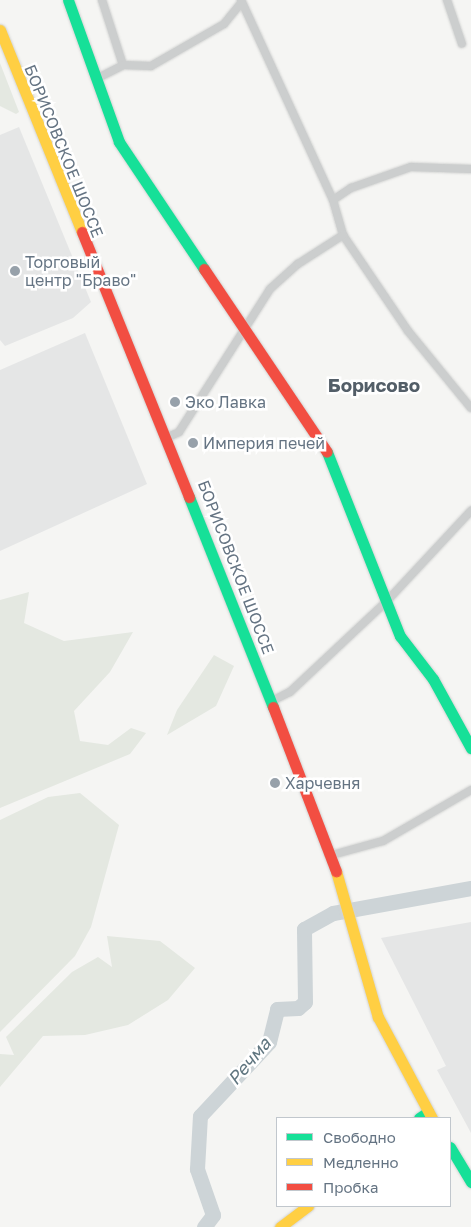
<!DOCTYPE html>
<html>
<head>
<meta charset="utf-8">
<style>
  body { margin:0 }
  #map { position:relative; width:471px; height:1227px; overflow:hidden; background:#f5f5f3; font-family:"Golos Text",sans-serif }
  div>[style] { position:absolute }
  .built>* { inset:0; background:#e5e6e6 }
  .green>* { inset:0; background:#e4e8e1 }
  .river>* { height:15px; margin:-7.5px; padding:0 7.5px; transform-origin:7.5px; border-radius:7.5px; background:#cdd4d7 }
  .roads { filter:drop-shadow(0 0 1px #d2d3d2) drop-shadow(0 0 1px #d2d3d2) }
  .street>* { height:8px; margin:-4px; padding:0 4px; transform-origin:4px; border-radius:4px; background:#cccece }
  .fast>* { height:11px; margin:-5.5px; padding:0 5.5px; transform-origin:5.5px; border-radius:5.5px; background:#16e098 }
  .slow>* { height:11px; margin:-5.5px; padding:0 5.5px; transform-origin:5.5px; border-radius:5.5px; background:#ffcf43 }
  .jam>* { height:11px; margin:-5.5px; padding:0 5.5px; transform-origin:5.5px; border-radius:5.5px; background:#f24e42 }
  .dots>* { width:14px; height:14px; translate:-50% -50%; box-sizing:border-box; border:2px solid #fff; border-radius:50% }
  span { translate:-50% -50%; white-space:nowrap; text-align:center; line-height:1.15; -webkit-text-stroke:5px #fff; paint-order:stroke }
  .street-label { font-size:16px; color:#657483 }
  .poi-label { font-size:16px; color:#657483 }
  .left { translate:0 -50%; text-align:left }
  .water-label { font-size:18px; color:#607680; font-style:italic }
  .quarter-label { font-size:19px; color:#535e68; font-weight:700 }
  .legend { position:absolute; left:276px; top:1117px; width:175px; height:90px; box-sizing:border-box; background:#fff; border:1px solid #c1c7cd; margin:0; padding:6px 9px; list-style:none; font-size:15px; color:#657483 }
  .legend li { display:flex; align-items:center; gap:10px; height:25px }
  .legend b { width:25px; border:1px solid #c1c7cd }
</style>
</head>
<body>
<div id="map">
  <div class="built">
    <div style="clip-path:polygon(19px 127px,91px 302px,73px 318px,5px 346px,0 340px,0 135px)"></div>
    <div style="clip-path:polygon(85px 333px,147px 484px,0 551px,0 370px)"></div>
    <div style="clip-path:polygon(471px 922px,471px 1133px,437px 1070px,446px 1066px,381px 938px)"></div>
  </div>
  <div class="green">
    <div style="clip-path:polygon(0 63px,19px 112px,16px 114px,0 106px)"></div>
    <div style="clip-path:polygon(29px 592px,24px 623px,64px 641px,133px 632px,110px 672px,74px 711px,80px 741px,108px 745px,131px 728px,146px 733px,130px 754px,0 808px,0 600px)"></div>
    <div style="clip-path:polygon(214px 655px,234px 666px,216px 706px,167px 735px,177px 710px)"></div>
    <div style="clip-path:polygon(80px 793px,119px 825px,91px 927px,75px 956px,0 1032px,0 820px,48px 797px)"></div>
    <div style="clip-path:polygon(107px 936px,160px 941px,195px 968px,168px 1000px,128px 1025px,85px 1035px,43px 1036px,0 1087px,0 1054px,14px 1055px,6px 1037px,72px 972px,98px 957px,112px 967px)"></div>
  </div>
  <div class="river">
    <div style="left:204px;top:1227px;width:15px;rotate:-53deg"></div>
    <div style="left:213px;top:1215px;width:49px;rotate:-109.2deg"></div>
    <div style="left:197px;top:1169px;width:53px;rotate:-86.8deg"></div>
    <div style="left:200px;top:1116px;width:101px;rotate:-47deg"></div>
    <div style="left:269px;top:1042px;width:34px;rotate:-76deg"></div>
    <div style="left:277px;top:1009px;width:21px;rotate:-3deg"></div>
    <div style="left:298px;top:1008px;width:9px;rotate:-41deg"></div>
    <div style="left:305px;top:1002px;width:73px;rotate:-90.8deg"></div>
    <div style="left:304px;top:929px;width:33px;rotate:-29deg"></div>
    <div style="left:333px;top:913px;width:140px;rotate:-10.3deg"></div>
  </div>
  <div class="roads">
    <div class="street">
      <div style="left:102px;top:0;width:68px;rotate:72.1deg"></div>
      <div style="left:241px;top:0;width:220px;rotate:65.3deg"></div>
      <div style="left:333px;top:200px;width:36px;rotate:74deg"></div>
      <div style="left:343px;top:235px;width:116px;rotate:55.9deg"></div>
      <div style="left:408px;top:331px;width:99px;rotate:50.7deg"></div>
      <div style="left:447px;top:0;width:46px;rotate:71.2deg"></div>
      <div style="left:96px;top:79px;width:30px;rotate:-27deg"></div>
      <div style="left:123px;top:65px;width:28px;rotate:2deg"></div>
      <div style="left:151px;top:66px;width:84px;rotate:-29.9deg"></div>
      <div style="left:224px;top:24px;width:28px;rotate:-51deg"></div>
      <div style="left:333px;top:200px;width:22px;rotate:-34deg"></div>
      <div style="left:351px;top:188px;width:64px;rotate:-19.3deg"></div>
      <div style="left:411px;top:167px;width:60px;rotate:1.9deg"></div>
      <div style="left:168px;top:437px;width:12px;rotate:-24deg"></div>
      <div style="left:179px;top:432px;width:169px;rotate:-57.5deg"></div>
      <div style="left:270px;top:289px;width:38px;rotate:-42deg"></div>
      <div style="left:298px;top:264px;width:54px;rotate:-32.8deg"></div>
      <div style="left:272px;top:701px;width:20px;rotate:-27deg"></div>
      <div style="left:290px;top:692px;width:132px;rotate:-43.2deg"></div>
      <div style="left:386px;top:602px;width:125px;rotate:-47deg"></div>
      <div style="left:332px;top:855px;width:53px;rotate:-15.4deg"></div>
      <div style="left:383px;top:841px;width:102px;rotate:-30.1deg"></div>
    </div>
    <div class="fast">
      <div style="left:68px;top:0;width:151px;rotate:70.2deg"></div>
      <div style="left:119px;top:142px;width:153px;rotate:56.2deg"></div>
      <div style="left:327px;top:452px;width:198px;rotate:68.4deg"></div>
      <div style="left:400px;top:636px;width:54px;rotate:52.5deg"></div>
      <div style="left:433px;top:679px;width:79px;rotate:61.2deg"></div>
      <div style="left:189px;top:497px;width:226px;rotate:68.2deg"></div>
      <div style="left:419px;top:1118px;width:11px;rotate:-34deg"></div>
      <div style="left:450px;top:1147px;width:41px;rotate:59deg"></div>
    </div>
    <div class="slow">
      <div style="left:0;top:30px;width:218px;rotate:67.9deg"></div>
      <div style="left:336px;top:871px;width:152px;rotate:74deg"></div>
      <div style="left:378px;top:1017px;width:115px;rotate:61.9deg"></div>
      <div style="left:280px;top:1227px;width:35px;rotate:-37deg"></div>
    </div>
    <div class="jam">
      <div style="left:82px;top:232px;width:286px;rotate:68deg"></div>
      <div style="left:204px;top:269px;width:220px;rotate:56.1deg"></div>
      <div style="left:273px;top:707px;width:176px;rotate:69deg"></div>
    </div>
  </div>
  <div class="dots">
    <div style="left:15px;top:271px;background:#97a1aa"></div>
    <div style="left:175px;top:402px;background:#97a1aa"></div>
    <div style="left:193px;top:443px;background:#97a1aa"></div>
    <div style="left:275px;top:783px;background:#97a1aa"></div>
  </div>
  <div class="street-label">
    <span style="left:64px;top:151px;rotate:68deg">БОРИСОВСКОЕ ШОССЕ</span>
    <span style="left:236px;top:567px;rotate:69deg">БОРИСОВСКОЕ ШОССЕ</span>
  </div>
  <div class="poi-label">
    <span class="left" style="left:25px;top:271px">Торговый<br>центр "Браво"</span>
    <span class="left" style="left:185px;top:402px">Эко Лавка</span>
    <span class="left" style="left:203px;top:443px">Империя печей</span>
    <span class="left" style="left:285px;top:783px">Харчевня</span>
  </div>
  <div class="water-label">
    <span style="left:249px;top:1061px;rotate:-50deg">Речма</span>
  </div>
  <div class="quarter-label">
    <span style="left:374px;top:385px">Борисово</span>
  </div>
  <ul class="legend">
  <li><b style="height:6px;background:#16e098"></b>Свободно</li>
  <li><b style="height:6px;background:#ffcf43"></b>Медленно</li>
  <li><b style="height:6px;background:#f24e42"></b>Пробка</li>
  </ul>
</div>
</body>
</html>
